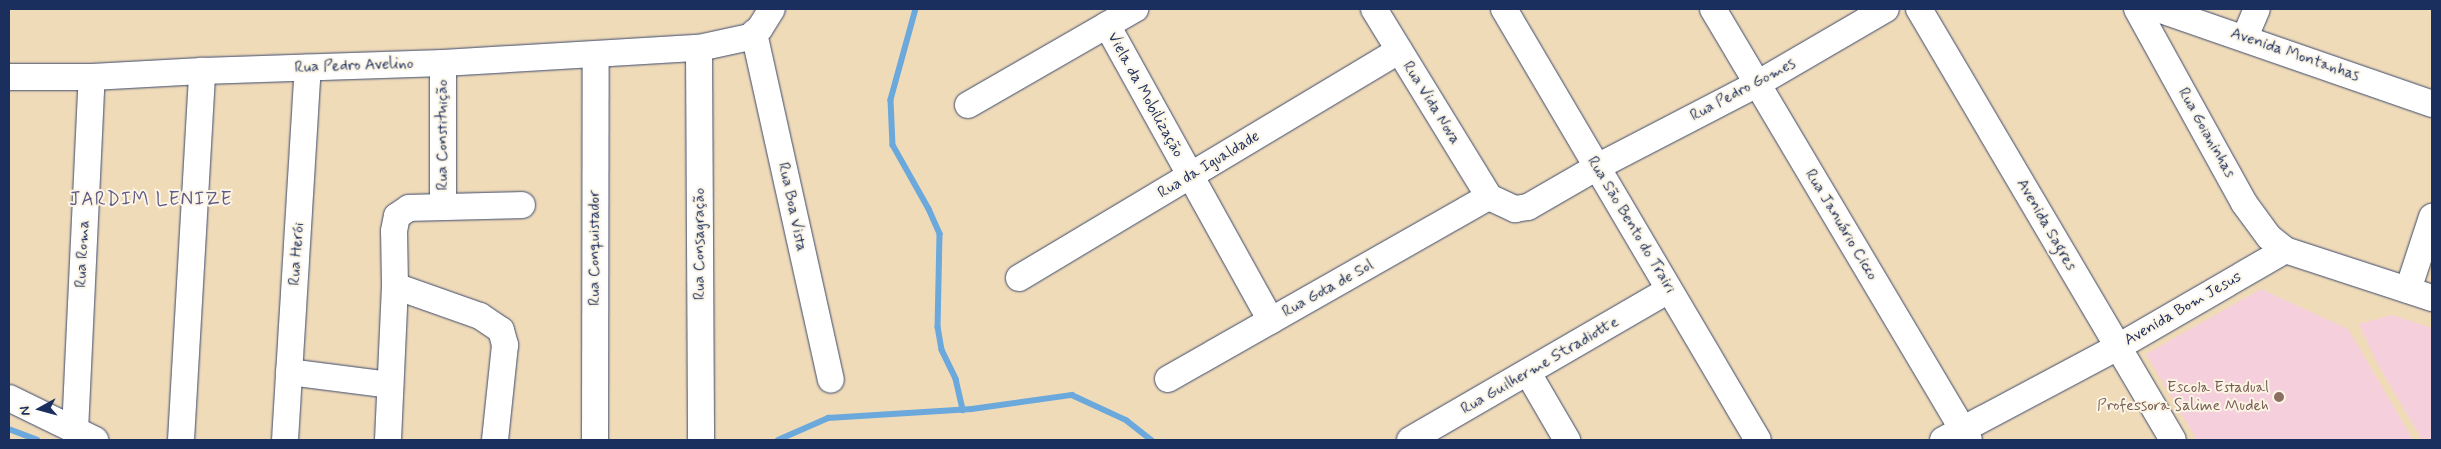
<!DOCTYPE html>
<html>
<head>
<meta charset="utf-8">
<style>
  body { margin:0 }
  #map { position:relative; width:2441px; height:449px; overflow:hidden; background:#f0dbb9; font-family:Mynerve,sans-serif }
  div>[style] { position:absolute }
  .built>* { inset:0; background:#f5cfdb }
  .stream>* { height:5.5px; margin:-2.75px; padding:0 2.75px; transform-origin:2.75px; border-radius:2.75px; background:#6ba8dc }
  .roads { filter:drop-shadow(0 0 1px #3b496c) drop-shadow(0 0 1px #3b496c) }
  .minor>* { height:26px; margin:-13px; padding:0 13px; transform-origin:13px; border-radius:13px; background:#fff }
  .dots>* { width:14px; height:14px; translate:-50% -50%; box-sizing:border-box; border:2px solid #fcf5e5; border-radius:50% }
  span { translate:-50% -50%; white-space:nowrap; text-align:center; line-height:1.15; -webkit-text-stroke:4px #fcf5e5; paint-order:stroke }
  .street-label { font-size:16px; color:#1b2f5e }
  .education-label { font-size:16px; color:#785e54 }
  .right { translate:-100% -50%; text-align:right }
  .quarter-label { font-size:19px; color:#5f5a86; letter-spacing:1px }
  .frame { position:absolute; inset:0; border:10px solid #1b2f5e; pointer-events:none }
  .north { position:absolute; left:15px; top:384px; width:50px; height:50px; -webkit-text-stroke:4px #fcf5e5; paint-order:stroke; rotate:263deg; font-size:14px; font-weight:700; line-height:20px; text-align:center; color:#1b2f5e }
  .north::after { content:''; display:block; margin:auto; width:18px; height:22px; background:#1b2f5e; clip-path:polygon(50% 0,100% 100%,50% 72%,0 100%) }
</style>
</head>
<body>
<div id="map">
  <div class="built">
    <div style="clip-path:polygon(2261px 289px,2348px 329px,2413px 440px,2197px 440px,2146px 354px)"></div>
    <div style="clip-path:polygon(2392px 315px,2432px 328px,2432px 440px,2421px 438px,2376px 361px,2359px 324px)"></div>
  </div>
  <div class="stream">
    <div style="left:916px;top:9px;width:94px;rotate:105.4deg"></div>
    <div style="left:891px;top:100px;width:45px;rotate:87.5deg"></div>
    <div style="left:893px;top:145px;width:73px;rotate:60.6deg"></div>
    <div style="left:929px;top:209px;width:27px;rotate:66deg"></div>
    <div style="left:940px;top:234px;width:93px;rotate:91.2deg"></div>
    <div style="left:938px;top:327px;width:23px;rotate:80deg"></div>
    <div style="left:942px;top:350px;width:32px;rotate:64deg"></div>
    <div style="left:956px;top:379px;width:32px;rotate:77deg"></div>
    <div style="left:9px;top:429px;width:30px;rotate:21deg"></div>
    <div style="left:778px;top:440px;width:55px;rotate:-23.7deg"></div>
    <div style="left:828px;top:418px;width:144px;rotate:-3.6deg"></div>
    <div style="left:972px;top:409px;width:101px;rotate:-8deg"></div>
    <div style="left:1072px;top:395px;width:60px;rotate:24.8deg"></div>
    <div style="left:1126px;top:420px;width:33px;rotate:38deg"></div>
  </div>
  <div class="roads">
    <div class="minor">
      <div style="left:1374px;top:9px;width:220px;rotate:58.5deg"></div>
      <div style="left:1504px;top:9px;width:500px;rotate:59.49deg"></div>
      <div style="left:1713px;top:9px;width:501px;rotate:59.29deg"></div>
      <div style="left:1919px;top:9px;width:500px;rotate:59.49deg"></div>
      <div style="left:2137px;top:9px;width:222px;rotate:61.1deg"></div>
      <div style="left:2244px;top:203px;width:42px;rotate:53.7deg"></div>
      <div style="left:2269px;top:237px;width:21px;rotate:39deg"></div>
      <div style="left:2158px;top:9px;width:290px;rotate:19.1deg"></div>
      <div style="left:1107px;top:25px;width:338px;rotate:61deg"></div>
      <div style="left:754px;top:33px;width:355px;rotate:77.5deg"></div>
      <div style="left:2245px;top:37px;width:30px;rotate:-67deg"></div>
      <div style="left:699px;top:48px;width:392px;rotate:89.7deg"></div>
      <div style="left:443px;top:63px;width:143px;rotate:90deg"></div>
      <div style="left:9px;top:77px;width:83px"></div>
      <div style="left:92px;top:77px;width:110px;rotate:-3.1deg"></div>
      <div style="left:202px;top:71px;width:241px;rotate:-1.9deg"></div>
      <div style="left:443px;top:63px;width:256px;rotate:-3.4deg"></div>
      <div style="left:699px;top:48px;width:52px;rotate:-12.2deg"></div>
      <div style="left:750px;top:37px;width:13px;rotate:-42deg"></div>
      <div style="left:760px;top:28px;width:22px;rotate:-58deg"></div>
      <div style="left:968px;top:105px;width:193px;rotate:-29.9deg"></div>
      <div style="left:1489px;top:197px;width:29px;rotate:25deg"></div>
      <div style="left:1515px;top:209px;width:13px;rotate:-9deg"></div>
      <div style="left:1528px;top:207px;width:80px;rotate:-30.1deg"></div>
      <div style="left:1597px;top:167px;width:180px;rotate:-27.4deg"></div>
      <div style="left:1757px;top:84px;width:149px;rotate:-30.2deg"></div>
      <div style="left:1019px;top:278px;width:443px;rotate:-30.9deg"></div>
      <div style="left:395px;top:286px;width:90px;rotate:19.4deg"></div>
      <div style="left:480px;top:316px;width:25px;rotate:34deg"></div>
      <div style="left:501px;top:330px;width:16px;rotate:75deg"></div>
      <div style="left:505px;top:345px;width:96px;rotate:96deg"></div>
      <div style="left:2408px;top:290px;width:77px;rotate:-71.8deg"></div>
      <div style="left:289px;top:372px;width:102px;rotate:7.3deg"></div>
      <div style="left:1528px;top:373px;width:78px;rotate:59.8deg"></div>
      <div style="left:1168px;top:379px;width:369px;rotate:-29.6deg"></div>
      <div style="left:9px;top:398px;width:96px;rotate:26deg"></div>
      <div style="left:75px;top:431px;width:354px;rotate:-87.3deg"></div>
      <div style="left:181px;top:440px;width:370px;rotate:-86.7deg"></div>
      <div style="left:285px;top:440px;width:373px;rotate:-86.5deg"></div>
      <div style="left:388px;top:440px;width:154px;rotate:-87.4deg"></div>
      <div style="left:395px;top:286px;width:55px;rotate:-91deg"></div>
      <div style="left:394px;top:231px;width:15px;rotate:-79deg"></div>
      <div style="left:397px;top:216px;width:14px;rotate:-34deg"></div>
      <div style="left:409px;top:208px;width:113px;rotate:-1.5deg"></div>
      <div style="left:595px;top:440px;width:385px;rotate:-89.9deg"></div>
      <div style="left:1410px;top:440px;width:299px;rotate:-30.1deg"></div>
      <div style="left:1943px;top:440px;width:198px;rotate:-28deg"></div>
      <div style="left:2118px;top:347px;width:193px;rotate:-30.1deg"></div>
      <div style="left:2285px;top:250px;width:155px;rotate:18.1deg"></div>
    </div>
  </div>
  <div class="dots">
    <div style="left:2279px;top:397px;background:#8d6e63"></div>
  </div>
  <div class="street-label">
    <span style="left:2295px;top:55px;rotate:19deg">Avenida Montanhas</span>
    <span style="left:354px;top:66px;rotate:-2deg">Rua Pedro Avelino</span>
    <span style="left:1743px;top:90px;rotate:-28deg">Rua Pedro Gomes</span>
    <span style="left:1145px;top:95px;rotate:61deg">Viela da Mobilização</span>
    <span style="left:1431px;top:103px;rotate:58deg">Rua Vida Nova</span>
    <span style="left:2206px;top:133px;rotate:61deg">Rua Goianinhas</span>
    <span style="left:443px;top:135px;rotate:-90deg">Rua Constituição</span>
    <span style="left:1209px;top:165px;rotate:-31deg">Rua da Igualdade</span>
    <span style="left:792px;top:207px;rotate:78deg">Rua Boa Vista</span>
    <span style="left:1631px;top:225px;rotate:59deg">Rua São Bento do Trairi</span>
    <span style="left:1841px;top:225px;rotate:59deg">Rua Januário Cicco</span>
    <span style="left:2046px;top:225px;rotate:60deg">Avenida Sagres</span>
    <span style="left:700px;top:244px;rotate:-90deg">Rua Consagração</span>
    <span style="left:595px;top:248px;rotate:-90deg">Rua Conquistador</span>
    <span style="left:83px;top:254px;rotate:-87deg">Rua Roma</span>
    <span style="left:297px;top:254px;rotate:-86deg">Rua Herói</span>
    <span style="left:1328px;top:289px;rotate:-29deg">Rua Gota de Sol</span>
    <span style="left:2183px;top:309px;rotate:-30deg">Avenida Bom Jesus</span>
    <span style="left:1540px;top:366px;rotate:-30deg">Rua Guilherme Stradiotte</span>
  </div>
  <div class="education-label">
    <span class="right" style="left:2269px;top:397px">Escola Estadual<br>Professora Salime Mudeh</span>
  </div>
  <div class="quarter-label">
    <span style="left:151px;top:200px">JARDIM LENIZE</span>
  </div>
  <div class="frame"></div>
  <div class="north">N</div>
</div>
</body>
</html>
